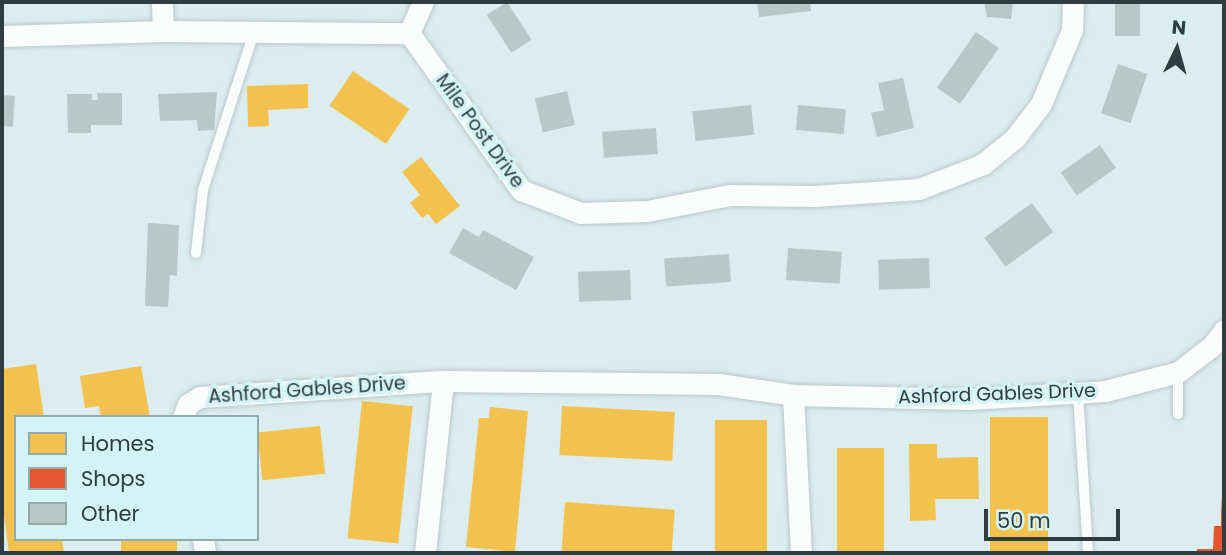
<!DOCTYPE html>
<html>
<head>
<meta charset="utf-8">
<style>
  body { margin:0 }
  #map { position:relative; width:1226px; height:555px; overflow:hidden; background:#dbedee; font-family:Poppins,sans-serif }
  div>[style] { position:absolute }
  .homes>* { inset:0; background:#f2c14e; transform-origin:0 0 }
  .shops>* { inset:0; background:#e4572e }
  .building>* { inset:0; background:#b8c8c6; transform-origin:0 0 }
  .roads { filter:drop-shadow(0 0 2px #bac8c9) drop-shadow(0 0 2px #bac8c9) }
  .lane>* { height:10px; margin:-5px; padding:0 5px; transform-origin:5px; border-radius:5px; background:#fafcfc }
  .street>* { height:21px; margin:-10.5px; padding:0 10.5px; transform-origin:10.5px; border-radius:10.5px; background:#fafcfc }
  span { translate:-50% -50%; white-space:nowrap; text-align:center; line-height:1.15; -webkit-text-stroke:7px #d3f3f6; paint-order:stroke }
  .street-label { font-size:19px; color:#303d3e }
  .frame { position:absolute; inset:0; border:4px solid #303d3e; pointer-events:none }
  .legend { position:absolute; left:14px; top:415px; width:245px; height:126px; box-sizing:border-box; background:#d3f3f6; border:2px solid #92aaac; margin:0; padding:9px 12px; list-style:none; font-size:21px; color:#303d3e }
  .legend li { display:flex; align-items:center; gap:14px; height:35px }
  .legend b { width:35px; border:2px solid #92aaac }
  .north { position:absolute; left:1142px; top:14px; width:70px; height:70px; -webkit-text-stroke:5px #d3f3f6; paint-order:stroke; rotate:5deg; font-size:19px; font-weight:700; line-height:28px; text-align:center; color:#303d3e }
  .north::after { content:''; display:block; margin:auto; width:24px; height:32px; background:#303d3e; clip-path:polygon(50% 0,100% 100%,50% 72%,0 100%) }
  .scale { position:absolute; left:984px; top:509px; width:136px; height:32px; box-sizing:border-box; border:4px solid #303d3e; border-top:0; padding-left:9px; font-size:21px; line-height:24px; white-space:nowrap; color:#303d3e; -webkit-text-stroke:5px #d3f3f6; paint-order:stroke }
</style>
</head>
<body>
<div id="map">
  <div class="homes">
    <div style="left:353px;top:71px;width:68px;height:42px;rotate:34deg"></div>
    <div style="clip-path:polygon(308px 84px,308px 108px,268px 110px,269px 126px,248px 127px,247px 86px)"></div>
    <div style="clip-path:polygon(421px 157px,460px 206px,436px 224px,428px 214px,422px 218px,410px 203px,420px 195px,402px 172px)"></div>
    <div style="clip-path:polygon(36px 364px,44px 417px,16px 417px,16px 539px,62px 539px,64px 553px,9px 553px,2px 501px,2px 369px)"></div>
    <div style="clip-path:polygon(141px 366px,150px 417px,101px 417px,99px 406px,85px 408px,80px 376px)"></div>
    <div style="left:362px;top:401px;width:51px;height:138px;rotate:6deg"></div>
    <div style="left:562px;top:406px;width:113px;height:49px;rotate:3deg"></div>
    <div style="clip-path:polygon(490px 407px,528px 411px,515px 552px,466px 547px,479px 418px,489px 418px)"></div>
    <div style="left:1048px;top:417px;width:136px;height:58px;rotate:90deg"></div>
    <div style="left:715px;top:420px;width:52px;height:133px"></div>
    <div style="left:320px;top:426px;width:48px;height:63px;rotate:84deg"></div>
    <div style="clip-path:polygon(909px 444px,937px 444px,937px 458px,978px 457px,979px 499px,935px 499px,936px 520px,910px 521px)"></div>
    <div style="left:837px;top:448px;width:47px;height:105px"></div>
    <div style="left:565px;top:502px;width:110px;height:49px;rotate:4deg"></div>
    <div style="left:121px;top:539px;width:56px;height:14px"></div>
  </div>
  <div class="shops">
    <div style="clip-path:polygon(1221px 494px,1224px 553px,1197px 553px,1197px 549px,1213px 549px,1214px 526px,1221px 526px)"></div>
  </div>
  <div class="building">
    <div style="left:507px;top:2px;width:45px;height:24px;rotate:57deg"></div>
    <div style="clip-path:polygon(757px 2px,810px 2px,811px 11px,759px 17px)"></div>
    <div style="clip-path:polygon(984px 2px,1013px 2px,1011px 19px,987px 17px)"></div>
    <div style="left:1115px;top:2px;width:25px;height:34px"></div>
    <div style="left:976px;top:32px;width:28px;height:68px;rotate:35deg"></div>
    <div style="left:1118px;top:64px;width:31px;height:52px;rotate:19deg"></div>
    <div style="clip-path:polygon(903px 78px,914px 128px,877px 137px,871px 113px,884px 110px,878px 83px)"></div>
    <div style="left:567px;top:91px;width:35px;height:33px;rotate:77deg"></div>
    <div style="clip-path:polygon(217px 92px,214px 130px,198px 131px,197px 120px,160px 121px,158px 94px)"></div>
    <div style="clip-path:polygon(97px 93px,122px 93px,122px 125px,91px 125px,91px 133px,68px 133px,67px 94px,92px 94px,92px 100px,98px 100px)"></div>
    <div style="left:2px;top:95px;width:13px;height:31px;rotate:4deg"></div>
    <div style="left:751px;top:105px;width:30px;height:59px;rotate:84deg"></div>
    <div style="left:798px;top:105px;width:48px;height:25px;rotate:5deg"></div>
    <div style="left:656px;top:128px;width:26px;height:54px;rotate:86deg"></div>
    <div style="left:1100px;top:145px;width:28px;height:48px;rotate:55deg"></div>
    <div style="left:1032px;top:203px;width:36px;height:59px;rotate:54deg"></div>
    <div style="clip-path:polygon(148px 223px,179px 225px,177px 276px,170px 275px,168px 307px,145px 306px)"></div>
    <div style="clip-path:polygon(463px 228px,479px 237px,483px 230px,534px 257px,516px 290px,449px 253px)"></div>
    <div style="left:788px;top:248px;width:54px;height:32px;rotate:4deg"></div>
    <div style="left:729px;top:254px;width:28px;height:65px;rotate:86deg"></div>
    <div style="left:929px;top:258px;width:30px;height:51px;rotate:88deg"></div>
    <div style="left:630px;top:270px;width:30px;height:52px;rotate:88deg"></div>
  </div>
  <div class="roads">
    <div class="lane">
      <div style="left:196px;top:253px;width:63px;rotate:-83.7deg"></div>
      <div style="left:203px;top:190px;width:166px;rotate:-72.1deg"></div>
      <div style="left:1078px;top:393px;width:160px;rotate:86.4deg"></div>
      <div style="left:1178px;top:414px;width:42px;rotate:-90deg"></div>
    </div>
    <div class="street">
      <div style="left:162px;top:2px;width:29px;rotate:88deg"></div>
      <div style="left:409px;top:33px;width:34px;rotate:-66deg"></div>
      <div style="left:2px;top:36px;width:161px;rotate:-1.8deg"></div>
      <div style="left:163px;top:31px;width:246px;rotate:0.5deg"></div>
      <div style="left:409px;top:33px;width:193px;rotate:54.5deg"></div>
      <div style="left:521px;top:190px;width:64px;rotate:21deg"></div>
      <div style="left:581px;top:213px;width:66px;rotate:-1.7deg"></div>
      <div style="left:647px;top:211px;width:85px;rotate:-10.9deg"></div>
      <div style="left:730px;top:195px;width:84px;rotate:0.7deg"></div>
      <div style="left:814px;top:196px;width:105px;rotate:-3.8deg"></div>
      <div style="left:919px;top:189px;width:69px;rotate:-21.3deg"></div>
      <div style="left:983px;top:164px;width:41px;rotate:-39.1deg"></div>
      <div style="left:1015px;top:138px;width:43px;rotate:-52.6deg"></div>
      <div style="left:1041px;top:104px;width:80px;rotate:-67.3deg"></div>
      <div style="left:1072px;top:30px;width:28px;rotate:-88deg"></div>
      <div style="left:793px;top:395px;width:158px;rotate:87.1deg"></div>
      <div style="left:183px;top:417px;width:14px;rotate:-69deg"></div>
      <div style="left:188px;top:404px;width:14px;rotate:-30deg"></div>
      <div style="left:200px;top:397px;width:244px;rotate:-3.8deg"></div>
      <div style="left:443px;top:381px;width:275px;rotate:0.6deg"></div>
      <div style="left:718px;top:384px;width:76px;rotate:8.3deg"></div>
      <div style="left:793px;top:395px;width:175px;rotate:1.3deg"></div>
      <div style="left:968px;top:399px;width:137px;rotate:-3.3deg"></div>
      <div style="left:1105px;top:391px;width:75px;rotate:-14.6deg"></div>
      <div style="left:1178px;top:372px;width:43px;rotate:-37.4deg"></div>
      <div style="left:1212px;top:346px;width:20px;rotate:-53deg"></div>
      <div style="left:203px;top:539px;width:14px;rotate:82deg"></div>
      <div style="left:425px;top:553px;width:173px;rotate:-84deg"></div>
    </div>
  </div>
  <div class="street-label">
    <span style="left:480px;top:131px;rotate:54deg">Mile Post Drive</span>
    <span style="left:307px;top:390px;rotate:-4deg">Ashford Gables Drive</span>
    <span style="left:997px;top:394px;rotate:-2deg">Ashford Gables Drive</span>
  </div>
  <div class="frame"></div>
  <ul class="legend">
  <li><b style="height:19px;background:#f2c14e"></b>Homes</li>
  <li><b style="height:19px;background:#e4572e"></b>Shops</li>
  <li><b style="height:19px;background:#b8c8c6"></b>Other</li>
  </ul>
  <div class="north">N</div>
  <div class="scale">50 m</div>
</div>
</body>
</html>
